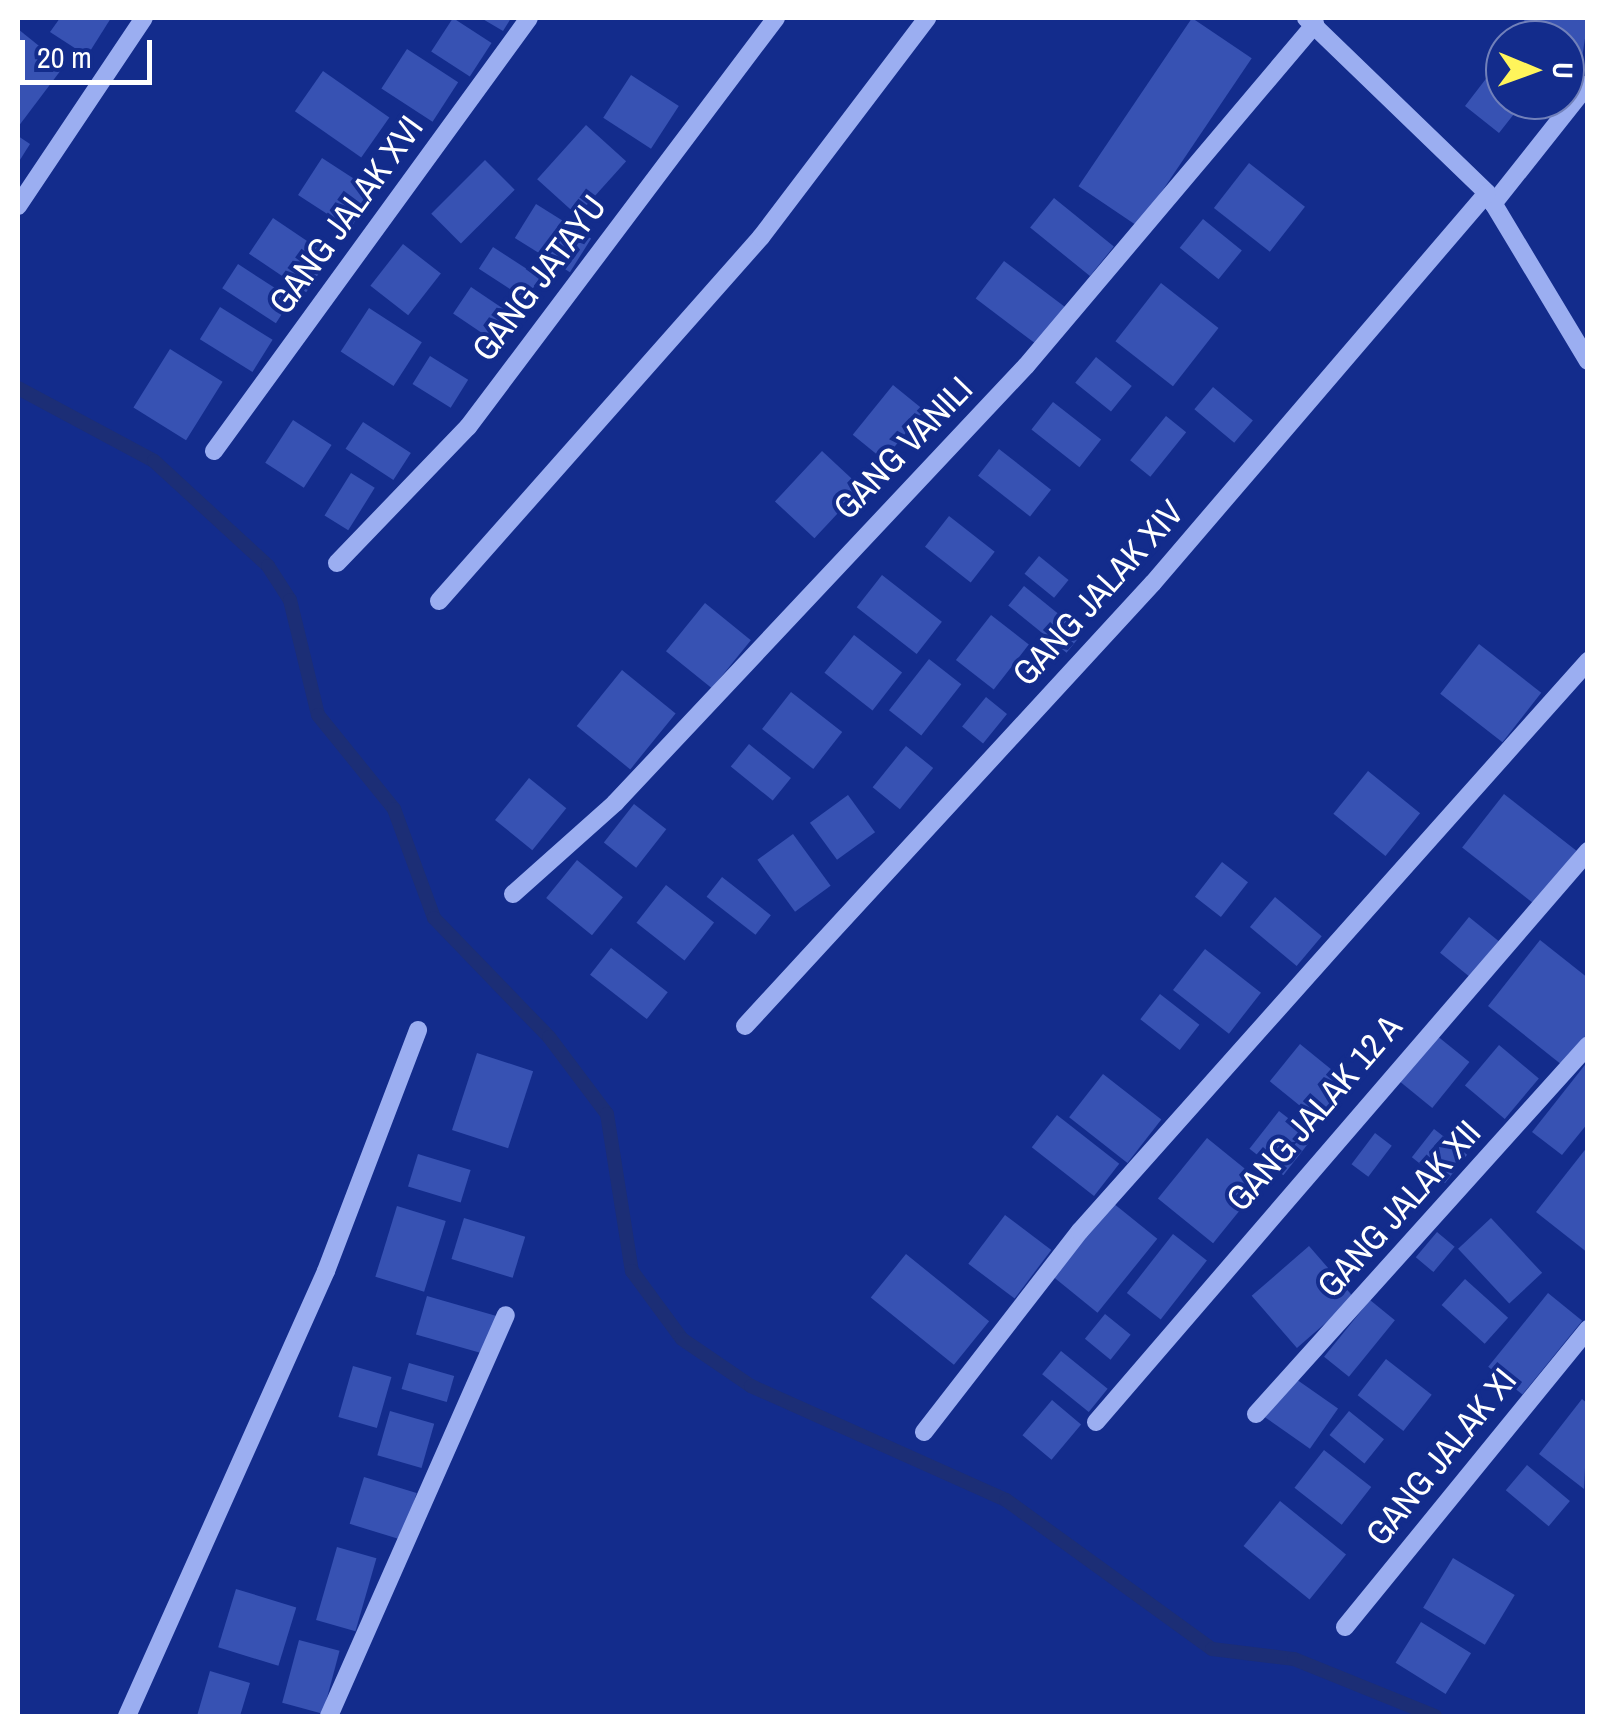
<!DOCTYPE html>
<html>
<head>
<meta charset="utf-8">
<style>
  body { margin:0 }
  #map { position:relative; width:1605px; height:1734px; overflow:hidden; background:#132c8c; font-family:"Archivo Narrow",sans-serif }
  div>[style] { position:absolute }
  .stream>* { height:14px; margin:-7px; padding:0 7px; transform-origin:7px; border-radius:7px; background:#1c2e76 }
  .building>* { inset:0; background:#3752b3; transform-origin:0 0 }
  .minor>* { height:18px; margin:-9px; padding:0 9px; transform-origin:9px; border-radius:9px; background:#9baef1 }
  span { translate:-50% -50%; white-space:nowrap; text-align:center; line-height:1.15; -webkit-text-stroke:8px #132c8c; paint-order:stroke }
  .street-label { font-size:35px; color:#fff }
  .frame { position:absolute; inset:0; border:20px solid #fff; pointer-events:none }
  .north { position:absolute; left:1485px; top:20px; width:100px; height:100px; box-sizing:border-box; background:#132c8c; border:2px solid #7180ba; border-radius:50%; rotate:91deg; font-size:28px; font-weight:700; line-height:40px; text-align:center; color:#fff }
  .north::after { content:''; display:block; margin:auto; width:35px; height:45px; background:#fff55b; clip-path:polygon(50% 0,100% 100%,50% 72%,0 100%) }
  .scale { position:absolute; left:20px; top:40px; width:132px; height:45px; box-sizing:border-box; border:5px solid #fff; border-top:0; padding-left:12px; font-size:30px; line-height:35px; white-space:nowrap; color:#fff; -webkit-text-stroke:8px #132c8c; paint-order:stroke }
</style>
</head>
<body>
<div id="map">
  <div class="stream">
    <div style="left:18px;top:388px;width:154px;rotate:28.2deg"></div>
    <div style="left:154px;top:461px;width:155px;rotate:42.6deg"></div>
    <div style="left:268px;top:566px;width:40px;rotate:57.1deg"></div>
    <div style="left:290px;top:600px;width:118px;rotate:76.3deg"></div>
    <div style="left:318px;top:715px;width:121px;rotate:51deg"></div>
    <div style="left:394px;top:809px;width:116px;rotate:69.8deg"></div>
    <div style="left:434px;top:918px;width:165px;rotate:46deg"></div>
    <div style="left:549px;top:1037px;width:96px;rotate:53deg"></div>
    <div style="left:607px;top:1114px;width:159px;rotate:81deg"></div>
    <div style="left:632px;top:1271px;width:84px;rotate:53.7deg"></div>
    <div style="left:682px;top:1339px;width:83px;rotate:34.3deg"></div>
    <div style="left:751px;top:1386px;width:279px;rotate:24.1deg"></div>
    <div style="left:1006px;top:1500px;width:254px;rotate:35.9deg"></div>
    <div style="left:1212px;top:1649px;width:83px;rotate:7deg"></div>
    <div style="left:1294px;top:1659px;width:152px;rotate:22deg"></div>
  </div>
  <div class="building">
    <div style="clip-path:polygon(60px 18px,111px 18px,87px 56px,50px 32px)"></div>
    <div style="left:453px;top:18px;width:46px;height:40px;rotate:33deg"></div>
    <div style="clip-path:polygon(481px 18px,511px 18px,503px 31px)"></div>
    <div style="left:1192px;top:18px;width:72px;height:203px;rotate:34deg"></div>
    <div style="clip-path:polygon(1522px 18px,1588px 18px,1580px 72px,1565px 60px,1565px 40px,1540px 40px)"></div>
    <div style="clip-path:polygon(18px 29px,64px 66px,18px 127px)"></div>
    <div style="left:407px;top:49px;width:61px;height:47px;rotate:33deg"></div>
    <div style="clip-path:polygon(1505px 54px,1505px 100px,1525px 100px,1499px 133px,1465px 106px)"></div>
    <div style="left:323px;top:71px;width:81px;height:49px;rotate:35deg"></div>
    <div style="left:631px;top:75px;width:57px;height:51px;rotate:33deg"></div>
    <div style="left:586px;top:125px;width:54px;height:73px;rotate:42deg"></div>
    <div style="clip-path:polygon(18px 136px,30px 144px,18px 163px)"></div>
    <div style="left:322px;top:158px;width:62px;height:44px;rotate:33deg"></div>
    <div style="left:485px;top:160px;width:42px;height:76px;rotate:45deg"></div>
    <div style="left:1249px;top:163px;width:71px;height:57px;rotate:38deg"></div>
    <div style="left:1054px;top:198px;width:77px;height:38px;rotate:39deg"></div>
    <div style="left:536px;top:204px;width:65px;height:40px;rotate:32deg"></div>
    <div style="left:273px;top:218px;width:69px;height:43px;rotate:34deg"></div>
    <div style="left:1203px;top:219px;width:50px;height:37px;rotate:39deg"></div>
    <div style="left:403px;top:244px;width:48px;height:53px;rotate:38deg"></div>
    <div style="left:493px;top:247px;width:56px;height:26px;rotate:33deg"></div>
    <div style="left:1004px;top:261px;width:81px;height:47px;rotate:37deg"></div>
    <div style="left:238px;top:264px;width:64px;height:29px;rotate:33deg"></div>
    <div style="left:1161px;top:283px;width:73px;height:74px;rotate:38deg"></div>
    <div style="left:471px;top:287px;width:50px;height:32px;rotate:34deg"></div>
    <div style="left:220px;top:307px;width:62px;height:38px;rotate:32deg"></div>
    <div style="left:369px;top:308px;width:63px;height:52px;rotate:33deg"></div>
    <div style="left:170px;top:349px;width:62px;height:69px;rotate:32deg"></div>
    <div style="left:430px;top:356px;width:45px;height:33px;rotate:32deg"></div>
    <div style="left:1096px;top:357px;width:46px;height:33px;rotate:39deg"></div>
    <div style="left:893px;top:385px;width:40px;height:64px;rotate:39deg"></div>
    <div style="left:1213px;top:387px;width:52px;height:29px;rotate:40deg"></div>
    <div style="left:1053px;top:402px;width:61px;height:35px;rotate:38deg"></div>
    <div style="left:1166px;top:416px;width:26px;height:57px;rotate:39deg"></div>
    <div style="left:293px;top:420px;width:46px;height:51px;rotate:33deg"></div>
    <div style="left:363px;top:422px;width:57px;height:32px;rotate:33deg"></div>
    <div style="left:999px;top:449px;width:66px;height:34px;rotate:38deg"></div>
    <div style="left:822px;top:451px;width:54px;height:69px;rotate:43deg"></div>
    <div style="left:351px;top:473px;width:28px;height:50px;rotate:32deg"></div>
    <div style="left:949px;top:516px;width:58px;height:39px;rotate:38deg"></div>
    <div style="left:1039px;top:556px;width:38px;height:23px;rotate:39deg"></div>
    <div style="left:882px;top:575px;width:76px;height:41px;rotate:38deg"></div>
    <div style="left:1024px;top:586px;width:75px;height:25px;rotate:39deg"></div>
    <div style="left:705px;top:603px;width:59px;height:62px;rotate:39deg"></div>
    <div style="left:991px;top:615px;width:48px;height:57px;rotate:38deg"></div>
    <div style="left:854px;top:635px;width:61px;height:48px;rotate:38deg"></div>
    <div style="left:1479px;top:644px;width:79px;height:63px;rotate:38deg"></div>
    <div style="left:929px;top:659px;width:41px;height:65px;rotate:38deg"></div>
    <div style="left:622px;top:670px;width:69px;height:72px;rotate:39deg"></div>
    <div style="left:791px;top:692px;width:65px;height:47px;rotate:38deg"></div>
    <div style="left:986px;top:697px;width:27px;height:38px;rotate:39deg"></div>
    <div style="left:749px;top:744px;width:54px;height:29px;rotate:39deg"></div>
    <div style="left:906px;top:746px;width:35px;height:53px;rotate:39deg"></div>
    <div style="left:1368px;top:771px;width:67px;height:55px;rotate:39deg"></div>
    <div style="left:529px;top:778px;width:48px;height:54px;rotate:39deg"></div>
    <div style="left:1504px;top:794px;width:92px;height:68px;rotate:38deg"></div>
    <div style="left:848px;top:795px;width:46px;height:47px;rotate:54deg"></div>
    <div style="left:634px;top:804px;width:41px;height:49px;rotate:38deg"></div>
    <div style="left:793px;top:834px;width:64px;height:44px;rotate:54deg"></div>
    <div style="left:577px;top:860px;width:59px;height:49px;rotate:39deg"></div>
    <div style="left:1222px;top:862px;width:33px;height:44px;rotate:38deg"></div>
    <div style="left:722px;top:877px;width:62px;height:25px;rotate:38deg"></div>
    <div style="left:666px;top:885px;width:61px;height:48px;rotate:38deg"></div>
    <div style="left:1275px;top:897px;width:61px;height:39px;rotate:40deg"></div>
    <div style="left:1469px;top:917px;width:38px;height:46px;rotate:39deg"></div>
    <div style="clip-path:polygon(1540px 940px,1588px 978px,1588px 1033px,1562px 1065px,1488px 1006px)"></div>
    <div style="left:611px;top:948px;width:72px;height:34px;rotate:38deg"></div>
    <div style="left:1205px;top:949px;width:71px;height:52px;rotate:38deg"></div>
    <div style="left:1160px;top:994px;width:50px;height:32px;rotate:38deg"></div>
    <div style="left:1436px;top:1035px;width:43px;height:59px;rotate:39deg"></div>
    <div style="left:1300px;top:1044px;width:65px;height:48px;rotate:39deg"></div>
    <div style="left:1499px;top:1045px;width:52px;height:53px;rotate:40deg"></div>
    <div style="left:477px;top:1053px;width:59px;height:81px;rotate:18deg"></div>
    <div style="clip-path:polygon(1588px 1061px,1588px 1123px,1562px 1155px,1532px 1132px)"></div>
    <div style="left:1103px;top:1074px;width:74px;height:55px;rotate:38deg"></div>
    <div style="left:1279px;top:1111px;width:43px;height:48px;rotate:38deg"></div>
    <div style="left:1057px;top:1115px;width:79px;height:41px;rotate:38deg"></div>
    <div style="left:1434px;top:1129px;width:42px;height:36px;rotate:38deg"></div>
    <div style="left:1375px;top:1133px;width:21px;height:39px;rotate:37deg"></div>
    <div style="left:1207px;top:1138px;width:71px;height:78px;rotate:39deg"></div>
    <div style="clip-path:polygon(1588px 1146px,1588px 1253px,1536px 1212px)"></div>
    <div style="left:418px;top:1154px;width:55px;height:34px;rotate:17deg"></div>
    <div style="left:1113px;top:1203px;width:57px;height:95px;rotate:39deg"></div>
    <div style="left:397px;top:1206px;width:51px;height:74px;rotate:17deg"></div>
    <div style="left:1005px;top:1215px;width:58px;height:61px;rotate:37deg"></div>
    <div style="left:464px;top:1218px;width:64px;height:43px;rotate:17deg"></div>
    <div style="left:1491px;top:1218px;width:75px;height:45px;rotate:47deg"></div>
    <div style="left:1437px;top:1232px;width:23px;height:33px;rotate:40deg"></div>
    <div style="left:1173px;top:1234px;width:43px;height:75px;rotate:38deg"></div>
    <div style="left:1309px;top:1246px;width:69px;height:76px;rotate:49deg"></div>
    <div style="left:906px;top:1254px;width:107px;height:56px;rotate:39deg"></div>
    <div style="left:1465px;top:1279px;width:58px;height:35px;rotate:42deg"></div>
    <div style="left:1548px;top:1293px;width:44px;height:95px;rotate:39deg"></div>
    <div style="left:427px;top:1296px;width:75px;height:40px;rotate:16deg"></div>
    <div style="left:1370px;top:1300px;width:32px;height:73px;rotate:39deg"></div>
    <div style="left:1105px;top:1314px;width:33px;height:32px;rotate:39deg"></div>
    <div style="left:1061px;top:1351px;width:60px;height:30px;rotate:39deg"></div>
    <div style="left:1386px;top:1359px;width:58px;height:46px;rotate:38deg"></div>
    <div style="left:409px;top:1363px;width:47px;height:27px;rotate:16deg"></div>
    <div style="left:353px;top:1366px;width:40px;height:53px;rotate:16deg"></div>
    <div style="left:1293px;top:1377px;width:55px;height:49px;rotate:35deg"></div>
    <div style="clip-path:polygon(1582px 1399px,1588px 1404px,1584px 1489px,1539px 1454px)"></div>
    <div style="left:1052px;top:1400px;width:38px;height:46px;rotate:40deg"></div>
    <div style="left:390px;top:1411px;width:46px;height:46px;rotate:16deg"></div>
    <div style="left:1349px;top:1411px;width:45px;height:31px;rotate:39deg"></div>
    <div style="left:1324px;top:1450px;width:60px;height:48px;rotate:38deg"></div>
    <div style="left:1527px;top:1465px;width:56px;height:33px;rotate:40deg"></div>
    <div style="left:364px;top:1477px;width:55px;height:49px;rotate:17deg"></div>
    <div style="left:1280px;top:1501px;width:85px;height:58px;rotate:39deg"></div>
    <div style="left:337px;top:1547px;width:41px;height:76px;rotate:16deg"></div>
    <div style="left:1453px;top:1558px;width:72px;height:58px;rotate:31deg"></div>
    <div style="left:236px;top:1589px;width:63px;height:61px;rotate:17deg"></div>
    <div style="left:1421px;top:1622px;width:59px;height:48px;rotate:32deg"></div>
    <div style="left:299px;top:1640px;width:42px;height:65px;rotate:15deg"></div>
    <div style="clip-path:polygon(210px 1671px,250px 1683px,240px 1716px,197px 1716px)"></div>
  </div>
  <div class="minor">
    <div style="left:1306px;top:18px;width:252px;rotate:44deg"></div>
    <div style="left:1487px;top:193px;width:196px;rotate:59deg"></div>
    <div style="left:1493px;top:204px;width:153px;rotate:-51.6deg"></div>
    <div style="left:18px;top:206px;width:226px;rotate:-56.2deg"></div>
    <div style="left:214px;top:451px;width:535px;rotate:-53.96deg"></div>
    <div style="left:337px;top:563px;width:189px;rotate:-46.1deg"></div>
    <div style="left:468px;top:427px;width:512px;rotate:-53.02deg"></div>
    <div style="left:439px;top:601px;width:486px;rotate:-48.5deg"></div>
    <div style="left:761px;top:237px;width:275px;rotate:-52.8deg"></div>
    <div style="left:513px;top:894px;width:137px;rotate:-41.7deg"></div>
    <div style="left:615px;top:803px;width:600px;rotate:-46.76deg"></div>
    <div style="left:1026px;top:366px;width:448px;rotate:-49.8deg"></div>
    <div style="left:745px;top:1026px;width:602px;rotate:-47.36deg"></div>
    <div style="left:1153px;top:583px;width:513px;rotate:-49.42deg"></div>
    <div style="left:1256px;top:1414px;width:496px;rotate:-48deg"></div>
    <div style="left:1096px;top:1422px;width:754px;rotate:-49.25deg"></div>
    <div style="left:924px;top:1432px;width:254px;rotate:-52.2deg"></div>
    <div style="left:1080px;top:1231px;width:764px;rotate:-48.29deg"></div>
    <div style="left:1345px;top:1627px;width:385px;rotate:-50.8deg"></div>
    <div style="left:127px;top:1716px;width:487px;rotate:-65.9deg"></div>
    <div style="left:326px;top:1271px;width:258px;rotate:-69.1deg"></div>
    <div style="left:329px;top:1716px;width:438px;rotate:-66.2deg"></div>
  </div>
  <div class="street-label">
    <span style="left:346px;top:215px;rotate:-54deg">GANG JALAK XVI</span>
    <span style="left:539px;top:278px;rotate:-53deg">GANG JATAYU</span>
    <span style="left:903px;top:448px;rotate:-46deg">GANG VANILI</span>
    <span style="left:1098px;top:593px;rotate:-48deg">GANG JALAK XIV</span>
    <span style="left:1314px;top:1113px;rotate:-49deg">GANG JALAK 12 A</span>
    <span style="left:1399px;top:1209px;rotate:-48deg">GANG JALAK XII</span>
    <span style="left:1441px;top:1457px;rotate:-51deg">GANG JALAK XI</span>
  </div>
  <div class="frame"></div>
  <div class="north">U</div>
  <div class="scale">20 m</div>
</div>
</body>
</html>
